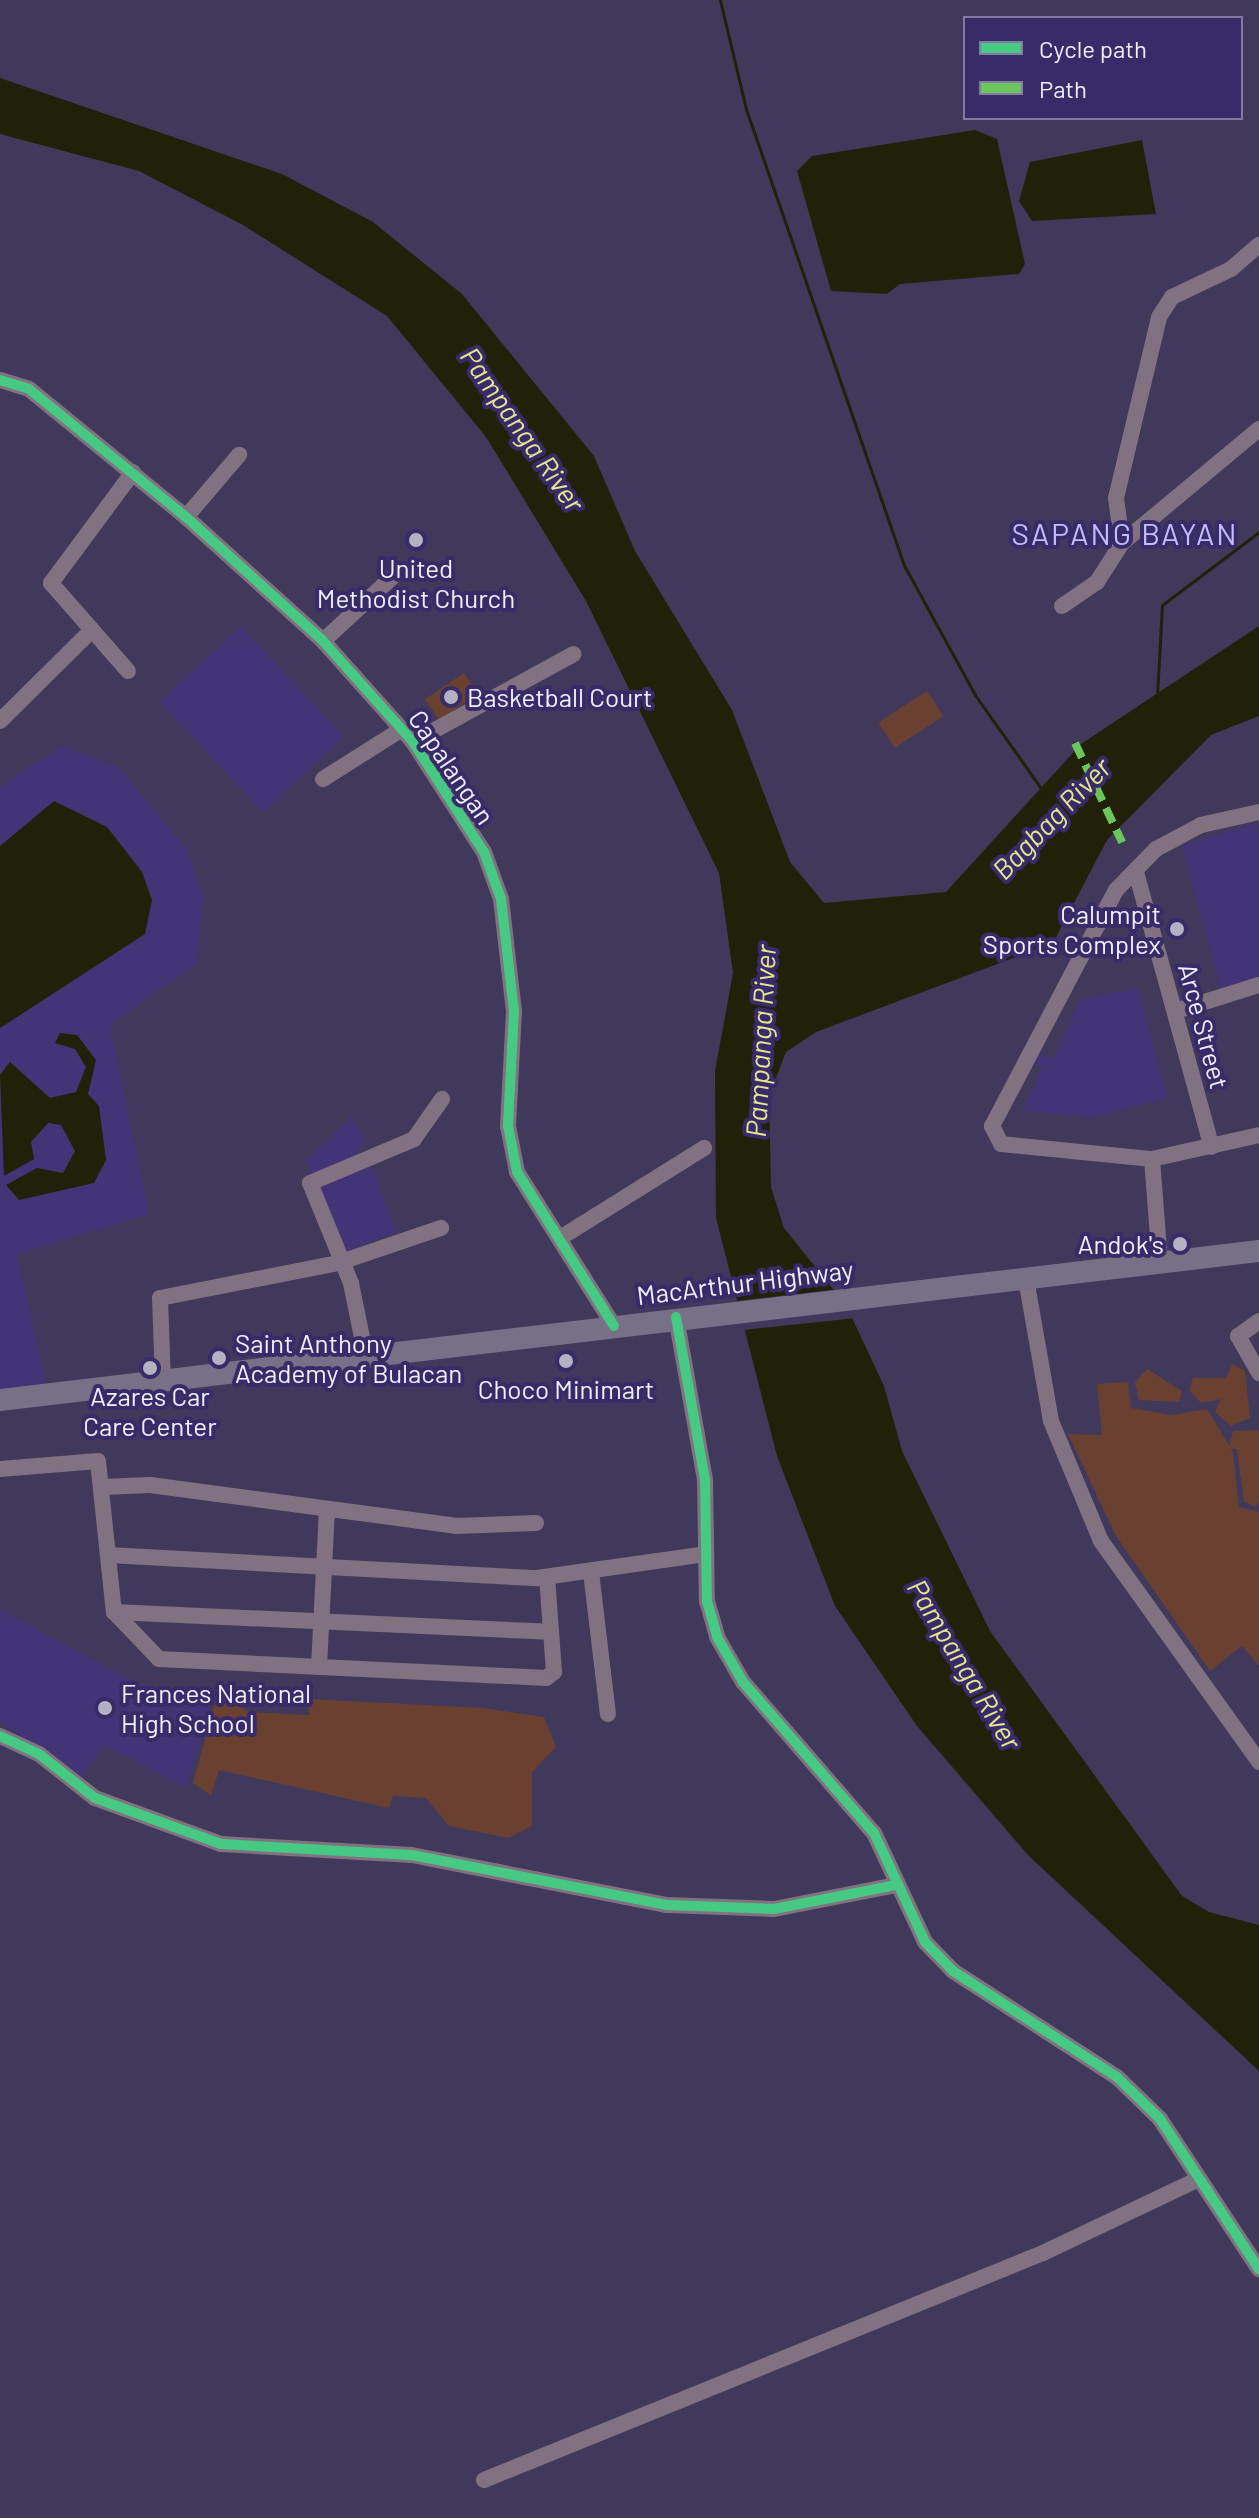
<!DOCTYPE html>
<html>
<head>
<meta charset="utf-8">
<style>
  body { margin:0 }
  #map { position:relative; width:1259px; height:2518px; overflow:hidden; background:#40395c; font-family:Barlow,sans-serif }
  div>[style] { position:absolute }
  .built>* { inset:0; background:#423476; transform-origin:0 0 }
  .green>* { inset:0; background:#6a4130; transform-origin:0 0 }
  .water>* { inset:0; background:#212008 }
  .pier>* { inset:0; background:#40395c }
  .stream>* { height:3px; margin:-1.5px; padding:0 1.5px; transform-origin:1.5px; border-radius:1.5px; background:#212008 }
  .minor>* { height:16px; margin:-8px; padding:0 8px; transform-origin:8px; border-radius:8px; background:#807281 }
  .highway>* { height:22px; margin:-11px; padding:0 11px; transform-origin:11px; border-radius:11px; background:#787086 }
  .quiet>* { height:8px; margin-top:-4px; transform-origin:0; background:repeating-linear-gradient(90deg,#6ac65a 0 16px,transparent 0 24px) }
  .cycleway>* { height:10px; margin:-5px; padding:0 5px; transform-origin:5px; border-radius:5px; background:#46c982 }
  .dots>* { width:22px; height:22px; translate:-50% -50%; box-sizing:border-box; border:4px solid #382b6a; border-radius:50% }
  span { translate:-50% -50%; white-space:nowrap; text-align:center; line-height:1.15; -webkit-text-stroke:8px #382b6a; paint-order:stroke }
  .poi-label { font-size:26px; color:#f2f1f9 }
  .left { translate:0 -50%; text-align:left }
  .right { translate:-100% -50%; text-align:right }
  .street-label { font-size:26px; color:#f2f1f9 }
  .water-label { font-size:28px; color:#e5e68d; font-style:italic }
  .quarter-label { font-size:30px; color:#c3bdfa; letter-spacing:2px }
  .legend { position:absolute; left:963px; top:16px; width:280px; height:104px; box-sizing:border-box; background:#382b6a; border:2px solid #827aa3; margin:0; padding:10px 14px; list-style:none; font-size:24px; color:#f2f1f9 }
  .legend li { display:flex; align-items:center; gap:16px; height:40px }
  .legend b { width:40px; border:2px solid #827aa3 }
</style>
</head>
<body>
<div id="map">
  <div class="built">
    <div style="left:241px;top:626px;width:151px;height:111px;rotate:47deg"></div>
    <div style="clip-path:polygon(61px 746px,117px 766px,186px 848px,203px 898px,197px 963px,110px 1025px,149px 1214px,17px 1254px,47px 1388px,0 1394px,0 787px)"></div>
    <div style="clip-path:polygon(1259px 822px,1259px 980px,1222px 992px,1182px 846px)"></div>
    <div style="clip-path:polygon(1138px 988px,1167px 1098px,1094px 1117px,1022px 1111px,1042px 1068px,1030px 1062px,1036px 1051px,1054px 1060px,1080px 1000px)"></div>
    <div style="clip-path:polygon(352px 1116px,365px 1142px,356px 1152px,361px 1158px,313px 1177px,306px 1161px)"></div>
    <div style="left:370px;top:1162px;width:75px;height:61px;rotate:69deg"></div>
    <div style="clip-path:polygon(0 1609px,137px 1684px,213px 1694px,187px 1788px,104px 1745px,83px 1776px,0 1722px)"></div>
  </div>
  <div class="green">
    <div style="left:464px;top:673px;width:25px;height:47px;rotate:56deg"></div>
    <div style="left:927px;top:691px;width:30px;height:58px;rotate:57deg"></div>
    <div style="clip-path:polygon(1232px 1364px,1245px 1371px,1250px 1418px,1231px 1426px,1215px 1412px,1221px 1399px,1201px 1403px,1189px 1390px,1193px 1378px,1226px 1378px)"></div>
    <div style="clip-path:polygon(1147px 1369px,1182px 1391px,1179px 1402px,1139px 1400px,1135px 1382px)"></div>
    <div style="clip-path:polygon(1128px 1382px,1131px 1408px,1172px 1415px,1207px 1409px,1233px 1452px,1239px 1507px,1259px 1512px,1259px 1666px,1242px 1646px,1210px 1671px,1116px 1536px,1068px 1434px,1102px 1435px,1097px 1384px)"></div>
    <div style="clip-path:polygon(1259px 1430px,1259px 1500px,1256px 1507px,1244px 1502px,1237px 1449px,1229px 1448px,1233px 1431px)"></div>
    <div style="clip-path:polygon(217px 1696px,250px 1712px,309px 1715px,309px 1699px,483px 1708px,544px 1717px,556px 1747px,532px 1772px,532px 1826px,508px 1838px,449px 1826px,426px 1798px,393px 1796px,389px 1808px,219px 1770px,211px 1795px,193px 1783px)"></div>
  </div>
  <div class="water">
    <div style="clip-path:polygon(0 78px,282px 174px,373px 222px,462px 294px,594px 456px,635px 551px,732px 710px,790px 862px,824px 903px,946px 892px,1081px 744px,1259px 626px,1259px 716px,1211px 735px,1107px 840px,1053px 943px,816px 1032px,786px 1052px,769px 1096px,771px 1187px,784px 1228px,846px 1305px,884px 1386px,902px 1451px,990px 1631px,1182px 1896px,1209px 1912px,1259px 1925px,1259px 2071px,1028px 1855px,917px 1726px,835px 1606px,777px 1456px,716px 1218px,715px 1071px,733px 973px,719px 873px,586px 601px,486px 437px,387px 316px,243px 225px,139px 171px,0 134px)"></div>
    <div style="clip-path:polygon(975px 130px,997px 139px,1025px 264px,1019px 274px,900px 284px,887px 294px,831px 291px,797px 171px,812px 156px)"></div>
    <div style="clip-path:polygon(1142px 140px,1156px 214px,1032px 221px,1019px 201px,1030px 162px)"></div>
    <div style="clip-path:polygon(54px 801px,107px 827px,142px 872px,152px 900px,145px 934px,0 1028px,0 846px)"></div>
    <div style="clip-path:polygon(60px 1033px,77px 1035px,96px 1060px,88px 1094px,99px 1106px,106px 1160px,94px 1183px,19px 1200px,6px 1185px,37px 1168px,63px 1173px,75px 1151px,61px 1125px,48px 1123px,31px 1142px,34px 1159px,4px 1176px,0 1075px,10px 1062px,50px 1098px,76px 1092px,86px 1067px,75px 1049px,55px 1043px)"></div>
  </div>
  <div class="pier">
    <div style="clip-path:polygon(839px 1289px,856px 1318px,743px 1330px,735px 1301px)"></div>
  </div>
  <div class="stream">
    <div style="left:720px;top:0;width:112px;rotate:76.6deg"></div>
    <div style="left:746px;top:109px;width:485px;rotate:70.9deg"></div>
    <div style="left:905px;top:567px;width:146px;rotate:61.3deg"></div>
    <div style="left:975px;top:695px;width:118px;rotate:54.7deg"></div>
    <div style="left:1157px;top:695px;width:90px;rotate:-86.8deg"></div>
    <div style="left:1162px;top:605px;width:121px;rotate:-37deg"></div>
  </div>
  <div class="minor">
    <div style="left:0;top:380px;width:30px;rotate:17deg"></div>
    <div style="left:29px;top:389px;width:203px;rotate:39.2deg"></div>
    <div style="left:186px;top:517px;width:185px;rotate:42.1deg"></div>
    <div style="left:323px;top:641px;width:135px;rotate:48.3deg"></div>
    <div style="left:413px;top:742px;width:131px;rotate:57.2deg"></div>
    <div style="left:484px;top:852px;width:50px;rotate:70.1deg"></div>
    <div style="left:501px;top:899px;width:113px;rotate:83.4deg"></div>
    <div style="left:514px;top:1011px;width:115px;rotate:93deg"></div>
    <div style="left:508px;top:1126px;width:47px;rotate:78.9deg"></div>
    <div style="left:517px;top:1172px;width:182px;rotate:57.8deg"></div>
    <div style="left:186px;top:517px;width:82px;rotate:-49.5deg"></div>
    <div style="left:1122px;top:543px;width:45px;rotate:-97.6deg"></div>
    <div style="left:1116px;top:498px;width:186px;rotate:-76.6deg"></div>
    <div style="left:1159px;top:317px;width:24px;rotate:-57deg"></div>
    <div style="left:1172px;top:297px;width:65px;rotate:-25.4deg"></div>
    <div style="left:1231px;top:269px;width:37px;rotate:-41deg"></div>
    <div style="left:1062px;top:606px;width:42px;rotate:-34.4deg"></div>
    <div style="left:1097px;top:582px;width:46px;rotate:-57.3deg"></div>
    <div style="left:1122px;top:543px;width:178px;rotate:-39.8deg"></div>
    <div style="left:323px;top:641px;width:105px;rotate:-42.7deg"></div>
    <div style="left:128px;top:671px;width:117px;rotate:-131.2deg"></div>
    <div style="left:51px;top:583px;width:138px;rotate:-53.5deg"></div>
    <div style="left:0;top:721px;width:129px;rotate:-44.7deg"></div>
    <div style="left:413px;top:742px;width:183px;rotate:-28.7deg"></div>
    <div style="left:323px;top:779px;width:93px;rotate:-32.3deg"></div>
    <div style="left:1259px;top:812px;width:59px;rotate:167.4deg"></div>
    <div style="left:1201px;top:825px;width:51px;rotate:151.9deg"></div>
    <div style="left:1156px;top:849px;width:57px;rotate:134.3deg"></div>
    <div style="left:1116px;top:890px;width:267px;rotate:117.7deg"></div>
    <div style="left:992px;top:1126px;width:20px;rotate:63deg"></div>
    <div style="left:1001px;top:1144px;width:152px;rotate:5.7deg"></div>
    <div style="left:1152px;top:1159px;width:110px;rotate:-12.6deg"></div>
    <div style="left:1136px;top:872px;width:285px;rotate:74.6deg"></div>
    <div style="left:1176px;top:1011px;width:87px;rotate:-17.4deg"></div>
    <div style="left:1152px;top:1159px;width:104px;rotate:85.6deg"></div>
    <div style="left:560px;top:1238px;width:170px;rotate:-32deg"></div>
    <div style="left:1026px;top:1279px;width:144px;rotate:80deg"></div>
    <div style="left:1051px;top:1421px;width:130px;rotate:67.4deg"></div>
    <div style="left:1101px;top:1541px;width:272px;rotate:54.4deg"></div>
    <div style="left:676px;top:1317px;width:166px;rotate:79.9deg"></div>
    <div style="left:705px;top:1480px;width:121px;rotate:89.1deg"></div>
    <div style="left:707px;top:1601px;width:37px;rotate:74deg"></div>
    <div style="left:717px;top:1637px;width:52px;rotate:60deg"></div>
    <div style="left:743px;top:1682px;width:200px;rotate:49.1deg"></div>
    <div style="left:874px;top:1833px;width:120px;rotate:64.9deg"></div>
    <div style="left:925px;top:1942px;width:40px;rotate:46deg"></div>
    <div style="left:953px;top:1971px;width:195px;rotate:32.9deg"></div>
    <div style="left:1117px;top:2077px;width:60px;rotate:44.3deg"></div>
    <div style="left:1160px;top:2119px;width:180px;rotate:56.6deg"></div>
    <div style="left:1259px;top:1321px;width:26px;rotate:144deg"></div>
    <div style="left:1238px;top:1336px;width:43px;rotate:60.4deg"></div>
    <div style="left:366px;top:1357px;width:76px;rotate:-101.5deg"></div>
    <div style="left:351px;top:1283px;width:108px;rotate:-112.3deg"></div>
    <div style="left:310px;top:1183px;width:113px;rotate:-22.9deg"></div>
    <div style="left:414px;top:1139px;width:49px;rotate:-55deg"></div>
    <div style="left:163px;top:1383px;width:85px;rotate:-92deg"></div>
    <div style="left:160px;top:1298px;width:181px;rotate:-11.1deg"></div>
    <div style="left:338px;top:1263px;width:109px;rotate:-18.8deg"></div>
    <div style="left:0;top:1469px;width:98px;rotate:-4.7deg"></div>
    <div style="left:98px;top:1461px;width:152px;rotate:84deg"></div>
    <div style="left:114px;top:1612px;width:65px;rotate:46.2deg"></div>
    <div style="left:159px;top:1659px;width:387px;rotate:2.8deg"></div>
    <div style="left:546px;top:1678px;width:10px;rotate:-37deg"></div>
    <div style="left:554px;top:1672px;width:95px;rotate:-94.2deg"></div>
    <div style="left:102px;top:1487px;width:48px;rotate:-2.4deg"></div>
    <div style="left:150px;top:1485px;width:310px;rotate:7.6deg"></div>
    <div style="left:457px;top:1526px;width:79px;rotate:-2.2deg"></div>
    <div style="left:108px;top:1555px;width:430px;rotate:3.1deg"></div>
    <div style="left:537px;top:1578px;width:170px;rotate:-8.1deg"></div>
    <div style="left:591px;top:1572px;width:143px;rotate:83.2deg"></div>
    <div style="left:114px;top:1612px;width:437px;rotate:2.6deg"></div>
    <div style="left:319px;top:1667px;width:156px;rotate:-87.1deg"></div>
    <div style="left:0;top:1736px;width:43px;rotate:24.8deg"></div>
    <div style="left:39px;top:1754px;width:71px;rotate:38.2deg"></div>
    <div style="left:95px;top:1798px;width:134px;rotate:20.1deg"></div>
    <div style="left:221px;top:1844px;width:191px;rotate:3.3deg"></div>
    <div style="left:412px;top:1855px;width:260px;rotate:11.1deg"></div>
    <div style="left:667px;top:1905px;width:107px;rotate:2.1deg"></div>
    <div style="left:774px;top:1909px;width:124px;rotate:-11.1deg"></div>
    <div style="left:484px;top:2480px;width:603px;rotate:-22.1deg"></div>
    <div style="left:1043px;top:2253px;width:173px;rotate:-25.4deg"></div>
  </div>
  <div class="highway">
    <div style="left:0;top:1400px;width:1268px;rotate:-6.75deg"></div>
  </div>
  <div class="quiet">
    <div style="left:1075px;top:743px;width:110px;rotate:64.6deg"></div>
  </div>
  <div class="cycleway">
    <div style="left:0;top:380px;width:30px;rotate:17deg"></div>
    <div style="left:29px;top:389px;width:203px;rotate:39.2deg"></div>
    <div style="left:186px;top:517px;width:185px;rotate:42.1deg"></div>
    <div style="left:323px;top:641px;width:135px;rotate:48.3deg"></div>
    <div style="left:413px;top:742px;width:131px;rotate:57.2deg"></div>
    <div style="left:484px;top:852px;width:50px;rotate:70.1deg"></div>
    <div style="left:501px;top:899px;width:113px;rotate:83.4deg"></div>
    <div style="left:514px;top:1011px;width:115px;rotate:93deg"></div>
    <div style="left:508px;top:1126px;width:47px;rotate:78.9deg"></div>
    <div style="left:517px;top:1172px;width:182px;rotate:57.8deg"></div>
    <div style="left:676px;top:1317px;width:166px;rotate:79.9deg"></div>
    <div style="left:705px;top:1480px;width:121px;rotate:89.1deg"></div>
    <div style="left:707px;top:1601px;width:37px;rotate:74deg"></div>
    <div style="left:717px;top:1637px;width:52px;rotate:60deg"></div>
    <div style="left:743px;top:1682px;width:200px;rotate:49.1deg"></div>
    <div style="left:874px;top:1833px;width:120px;rotate:64.9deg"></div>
    <div style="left:925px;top:1942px;width:40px;rotate:46deg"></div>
    <div style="left:953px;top:1971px;width:195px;rotate:32.9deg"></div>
    <div style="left:1117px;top:2077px;width:60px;rotate:44.3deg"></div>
    <div style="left:1160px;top:2119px;width:180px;rotate:56.6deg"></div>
    <div style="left:0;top:1736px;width:43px;rotate:24.8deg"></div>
    <div style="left:39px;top:1754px;width:71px;rotate:38.2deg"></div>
    <div style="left:95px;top:1798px;width:134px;rotate:20.1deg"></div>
    <div style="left:221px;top:1844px;width:191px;rotate:3.3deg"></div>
    <div style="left:412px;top:1855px;width:260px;rotate:11.1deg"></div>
    <div style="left:667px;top:1905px;width:107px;rotate:2.1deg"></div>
    <div style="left:774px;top:1909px;width:124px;rotate:-11.1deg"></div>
  </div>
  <div class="dots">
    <div style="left:416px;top:540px;background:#b4b1c2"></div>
    <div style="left:451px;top:697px;background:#b4b1c2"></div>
    <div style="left:1177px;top:929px;background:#b4b1c2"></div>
    <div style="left:1180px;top:1244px;background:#b4b1c2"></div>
    <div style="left:219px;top:1358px;background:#b4b1c2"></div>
    <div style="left:566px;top:1361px;background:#b4b1c2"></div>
    <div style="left:150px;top:1368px;background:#b4b1c2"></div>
    <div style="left:105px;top:1708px;background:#b4b1c2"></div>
  </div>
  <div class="poi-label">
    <span style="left:416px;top:583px">United<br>Methodist Church</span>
    <span class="left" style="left:467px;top:697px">Basketball Court</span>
    <span class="right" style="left:1161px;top:929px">Calumpit<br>Sports Complex</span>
    <span class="right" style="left:1164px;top:1244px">Andok's</span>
    <span class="left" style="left:235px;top:1358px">Saint Anthony<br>Academy of Bulacan</span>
    <span style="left:566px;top:1389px">Choco Minimart</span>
    <span style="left:150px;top:1411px">Azares Car<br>Care Center</span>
    <span class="left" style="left:121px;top:1708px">Frances National<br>High School</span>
  </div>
  <div class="street-label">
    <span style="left:452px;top:767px;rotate:56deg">Capalangan</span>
    <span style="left:1204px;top:1026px;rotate:75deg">Arce Street</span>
    <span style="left:745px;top:1282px;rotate:-7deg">MacArthur Highway</span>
  </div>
  <div class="water-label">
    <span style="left:523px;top:429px;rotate:55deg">Pampanga River</span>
    <span style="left:1051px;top:818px;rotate:-46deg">Bagbag River</span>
    <span style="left:760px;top:1041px;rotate:-87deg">Pampanga River</span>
    <span style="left:965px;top:1664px;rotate:59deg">Pampanga River</span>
  </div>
  <div class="quarter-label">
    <span style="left:1125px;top:533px">SAPANG BAYAN</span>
  </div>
  <ul class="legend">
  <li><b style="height:10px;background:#46c982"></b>Cycle path</li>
  <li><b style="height:10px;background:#6ac65a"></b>Path</li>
  </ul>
</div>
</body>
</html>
